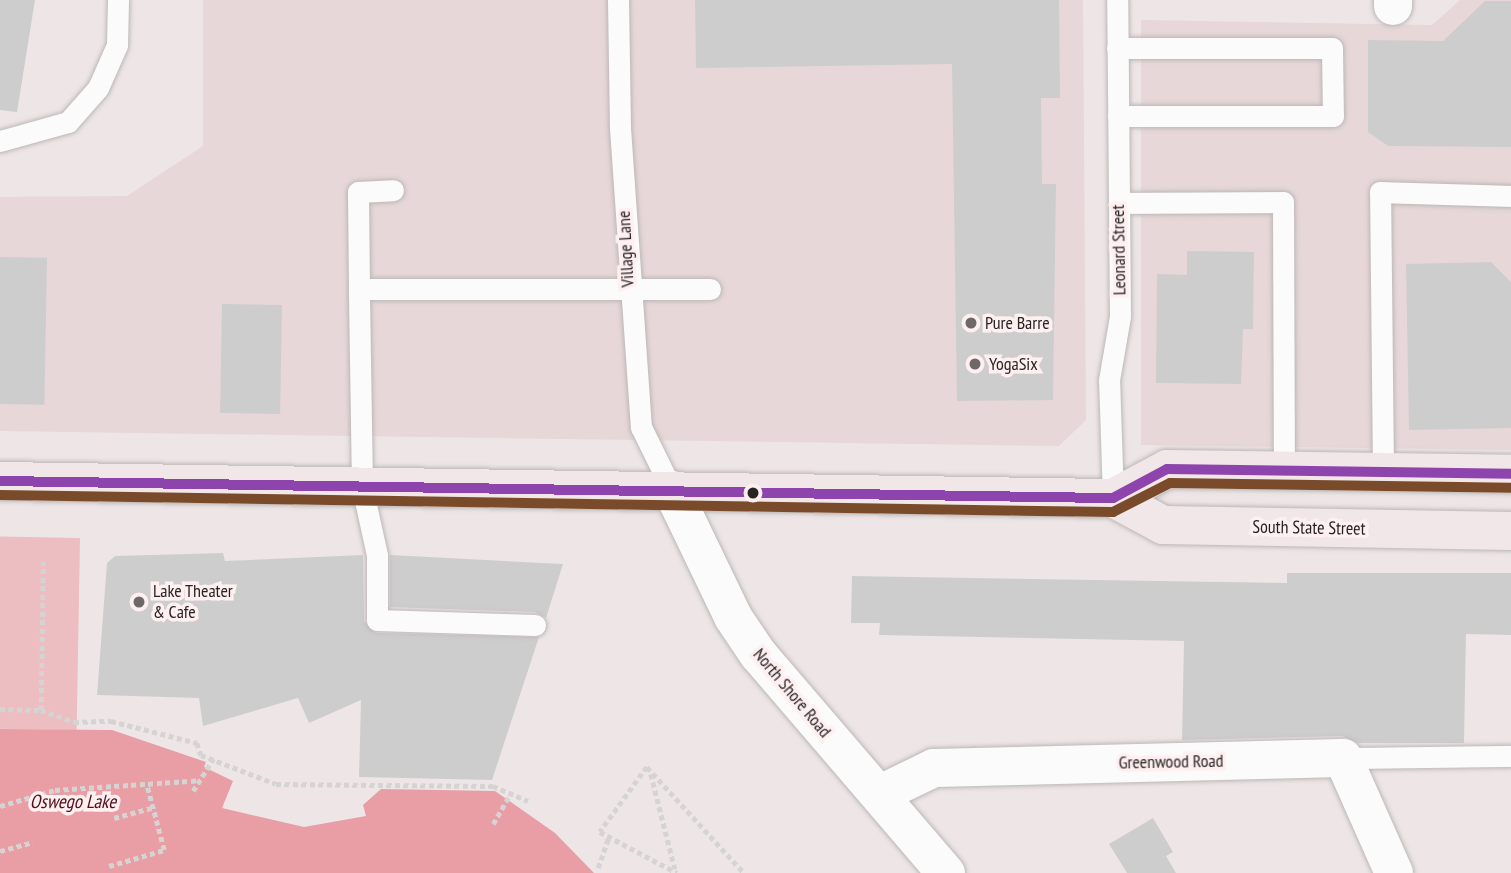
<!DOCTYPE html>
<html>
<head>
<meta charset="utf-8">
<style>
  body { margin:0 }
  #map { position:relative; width:1511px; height:873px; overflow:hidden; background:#eee6e6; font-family:"PT Sans Narrow",sans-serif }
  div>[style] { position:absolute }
  .built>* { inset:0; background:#e7d7d8 }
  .green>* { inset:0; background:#ecbdc1; transform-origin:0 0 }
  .water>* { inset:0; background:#e99da4 }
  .building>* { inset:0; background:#cecdce; transform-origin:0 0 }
  .path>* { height:4.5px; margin-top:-2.25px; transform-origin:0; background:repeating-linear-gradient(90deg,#d6d3d3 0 5px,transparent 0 8.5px) }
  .roads { filter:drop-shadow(0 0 2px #bcb7b7) drop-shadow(0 0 2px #bcb7b7) }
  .lane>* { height:21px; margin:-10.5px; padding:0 10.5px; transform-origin:10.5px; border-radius:10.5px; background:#fcfbfb }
  .street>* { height:38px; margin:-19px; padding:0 19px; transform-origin:19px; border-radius:19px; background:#fcfbfb }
  .primary>* { height:38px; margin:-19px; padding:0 19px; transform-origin:19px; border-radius:19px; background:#f1e7e8 }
  .bus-1>* { height:10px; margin:-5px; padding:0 5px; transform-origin:5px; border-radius:5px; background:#8e44ad }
  .bus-2>* { height:10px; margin:-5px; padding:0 5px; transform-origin:5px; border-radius:5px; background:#7a4b2a }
  .dots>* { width:19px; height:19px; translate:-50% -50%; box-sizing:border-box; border:4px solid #feeff0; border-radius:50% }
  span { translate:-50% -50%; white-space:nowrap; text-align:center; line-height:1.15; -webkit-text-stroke:7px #feeff0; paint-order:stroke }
  .street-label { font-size:18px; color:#292424 }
  .poi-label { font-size:18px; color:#292424 }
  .left { translate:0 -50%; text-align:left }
  .water-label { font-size:19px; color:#500f1b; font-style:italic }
</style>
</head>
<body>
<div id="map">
  <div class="built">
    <div style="clip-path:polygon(203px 0,1083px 0,1086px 420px,1059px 446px,0 431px,0 197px,127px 196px,203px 146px)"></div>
    <div style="clip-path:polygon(1460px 0,1511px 0,1511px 450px,1141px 445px,1141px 20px,1432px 25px)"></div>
  </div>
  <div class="green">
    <div style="left:80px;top:538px;width:192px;height:80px;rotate:91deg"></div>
  </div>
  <div class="water">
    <div style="clip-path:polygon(0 729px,112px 730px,206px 762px,204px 767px,233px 781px,222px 808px,304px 827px,366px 816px,363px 805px,381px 789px,495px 791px,555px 833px,594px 873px,0 873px)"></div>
  </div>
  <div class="building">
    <div style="clip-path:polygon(0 0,35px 0,17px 112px,0 110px)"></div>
    <div style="clip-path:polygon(695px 0,1059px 0,1060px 98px,1041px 98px,1042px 184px,1056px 184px,1053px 400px,957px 401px,952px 64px,696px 68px)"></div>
    <div style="clip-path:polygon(1485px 1px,1511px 1px,1511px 147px,1388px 146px,1368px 132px,1368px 40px,1443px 41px)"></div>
    <div style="clip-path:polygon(1187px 251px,1254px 252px,1253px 329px,1243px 329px,1241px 384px,1156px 383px,1157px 274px,1187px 275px)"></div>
    <div style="left:0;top:257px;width:47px;height:147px;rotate:1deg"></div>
    <div style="clip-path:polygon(1491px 262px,1511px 282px,1511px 428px,1409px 430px,1406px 264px)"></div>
    <div style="left:222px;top:304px;width:60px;height:109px;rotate:1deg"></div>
    <div style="clip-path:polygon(223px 553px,225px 561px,363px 555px,364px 621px,376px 633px,539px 637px,492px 780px,359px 777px,361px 700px,309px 723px,298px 698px,203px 726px,199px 698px,97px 695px,107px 563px,115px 556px)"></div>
    <div style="clip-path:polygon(390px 555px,563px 564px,546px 618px,535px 612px,390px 607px)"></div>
    <div style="clip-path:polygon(1287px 573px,1511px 573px,1511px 635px,1466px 634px,1464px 743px,1358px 743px,1342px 736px,1182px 740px,1184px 641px,879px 635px,880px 623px,851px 623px,852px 576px,1287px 583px)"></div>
    <div style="clip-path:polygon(1153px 818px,1173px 852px,1166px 856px,1176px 873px,1127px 873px,1109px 844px)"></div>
  </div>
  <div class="path">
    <div style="left:0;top:709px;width:41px;rotate:1.4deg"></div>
    <div style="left:41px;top:710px;width:148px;rotate:-89.2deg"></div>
    <div style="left:41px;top:710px;width:35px;rotate:20deg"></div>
    <div style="left:74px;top:722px;width:37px;rotate:-2deg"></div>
    <div style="left:111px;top:721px;width:89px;rotate:14.3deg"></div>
    <div style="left:197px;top:743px;width:13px;rotate:72deg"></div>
    <div style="left:201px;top:755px;width:80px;rotate:21.1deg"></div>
    <div style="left:276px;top:784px;width:217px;rotate:0.5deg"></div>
    <div style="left:493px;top:786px;width:38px;rotate:23deg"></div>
    <div style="left:647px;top:767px;width:80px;rotate:125.9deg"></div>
    <div style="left:600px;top:832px;width:87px;rotate:28deg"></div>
    <div style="left:647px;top:767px;width:144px;rotate:47.5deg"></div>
    <div style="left:651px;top:774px;width:98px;rotate:75.8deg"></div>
    <div style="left:193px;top:791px;width:38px;rotate:-58deg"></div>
    <div style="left:0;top:806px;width:57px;rotate:-16.2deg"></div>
    <div style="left:55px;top:790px;width:145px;rotate:-3.9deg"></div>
    <div style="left:114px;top:818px;width:39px;rotate:-15deg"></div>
    <div style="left:493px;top:824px;width:36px;rotate:-60deg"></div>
    <div style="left:0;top:851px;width:34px;rotate:-15deg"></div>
    <div style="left:109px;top:866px;width:57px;rotate:-16.2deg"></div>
    <div style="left:164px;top:850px;width:66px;rotate:-104.9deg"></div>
    <div style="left:598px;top:868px;width:34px;rotate:-71deg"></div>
  </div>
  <div class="roads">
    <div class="lane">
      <div style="left:618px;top:0;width:128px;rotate:89.1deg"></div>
      <div style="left:620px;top:128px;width:300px;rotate:86deg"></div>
      <div style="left:641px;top:427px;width:70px;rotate:63.8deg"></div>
      <div style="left:1117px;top:48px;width:215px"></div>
      <div style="left:1332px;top:48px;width:68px;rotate:89.2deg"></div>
      <div style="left:1333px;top:116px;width:215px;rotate:180deg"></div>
      <div style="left:0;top:141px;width:71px;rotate:-15.6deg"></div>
      <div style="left:68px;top:122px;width:45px;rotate:-48.6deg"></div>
      <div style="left:98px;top:88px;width:47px;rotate:-66.2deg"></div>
      <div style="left:117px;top:45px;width:45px;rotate:-88.7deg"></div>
      <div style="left:1119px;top:203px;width:164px;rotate:-0.3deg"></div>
      <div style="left:1283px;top:202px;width:268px;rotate:89.8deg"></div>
      <div style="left:359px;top:289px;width:97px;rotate:-90.6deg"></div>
      <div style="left:358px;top:192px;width:35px;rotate:-3deg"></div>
      <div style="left:1383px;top:471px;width:279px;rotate:-90.6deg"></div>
      <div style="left:1380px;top:192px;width:131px;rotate:1.7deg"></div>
      <div style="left:1113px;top:498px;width:118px;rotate:-91.9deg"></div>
      <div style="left:1109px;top:380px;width:65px;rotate:-80.2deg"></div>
      <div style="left:1120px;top:316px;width:316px;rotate:-90.5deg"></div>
      <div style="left:535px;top:625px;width:158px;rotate:-178.2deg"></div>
      <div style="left:377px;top:620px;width:65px;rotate:-90deg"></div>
      <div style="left:377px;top:555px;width:70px;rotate:-102.4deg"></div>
      <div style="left:362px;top:487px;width:198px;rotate:-90.9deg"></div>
      <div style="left:359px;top:289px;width:351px"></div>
      <div style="left:1343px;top:758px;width:168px;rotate:-0.7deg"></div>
    </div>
    <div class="street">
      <div style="left:1393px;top:6px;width:6px;rotate:-90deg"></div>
      <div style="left:672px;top:490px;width:141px;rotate:64.3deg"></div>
      <div style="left:733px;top:617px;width:45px;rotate:56deg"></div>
      <div style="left:758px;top:654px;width:289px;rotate:49.4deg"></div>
      <div style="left:880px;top:794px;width:60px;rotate:-25.7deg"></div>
      <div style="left:934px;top:768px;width:409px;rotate:-1.4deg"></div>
      <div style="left:1343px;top:758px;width:126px;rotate:66.1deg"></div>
    </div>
    <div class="primary">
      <div style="left:0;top:481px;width:1113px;rotate:0.88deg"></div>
      <div style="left:1113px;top:498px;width:57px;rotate:28.4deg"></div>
      <div style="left:1163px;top:525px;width:348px;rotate:1deg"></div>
      <div style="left:1113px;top:498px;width:61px;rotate:-28.2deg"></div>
      <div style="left:1167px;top:469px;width:344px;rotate:0.8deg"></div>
    </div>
  </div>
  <div class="bus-1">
    <div style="left:0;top:481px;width:1113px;rotate:0.88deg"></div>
    <div style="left:1113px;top:498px;width:61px;rotate:-28.2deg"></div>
    <div style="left:1167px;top:469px;width:344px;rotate:0.8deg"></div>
  </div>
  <div class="bus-2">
    <div style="left:0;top:495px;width:1113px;rotate:0.88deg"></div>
    <div style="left:1113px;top:512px;width:64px;rotate:-27deg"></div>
    <div style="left:1170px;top:483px;width:341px;rotate:0.8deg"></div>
  </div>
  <div class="dots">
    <div style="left:971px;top:323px;background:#6e6868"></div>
    <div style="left:975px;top:364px;background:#6e6868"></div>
    <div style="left:753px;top:493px;background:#292424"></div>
    <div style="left:139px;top:602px;background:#6e6868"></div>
  </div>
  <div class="street-label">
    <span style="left:626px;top:249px;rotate:-93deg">Village Lane</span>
    <span style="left:1119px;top:250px;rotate:-91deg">Leonard Street</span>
    <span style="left:1309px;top:528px;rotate:1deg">South State Street</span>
    <span style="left:792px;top:693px;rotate:50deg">North Shore Road</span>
    <span style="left:1171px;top:762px;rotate:-1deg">Greenwood Road</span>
  </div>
  <div class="poi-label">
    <span class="left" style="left:985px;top:323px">Pure Barre</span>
    <span class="left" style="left:989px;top:364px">YogaSix</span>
    <span class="left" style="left:153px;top:602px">Lake Theater<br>&amp; Cafe</span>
  </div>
  <div class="water-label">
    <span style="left:73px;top:802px">Oswego Lake</span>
  </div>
</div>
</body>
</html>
